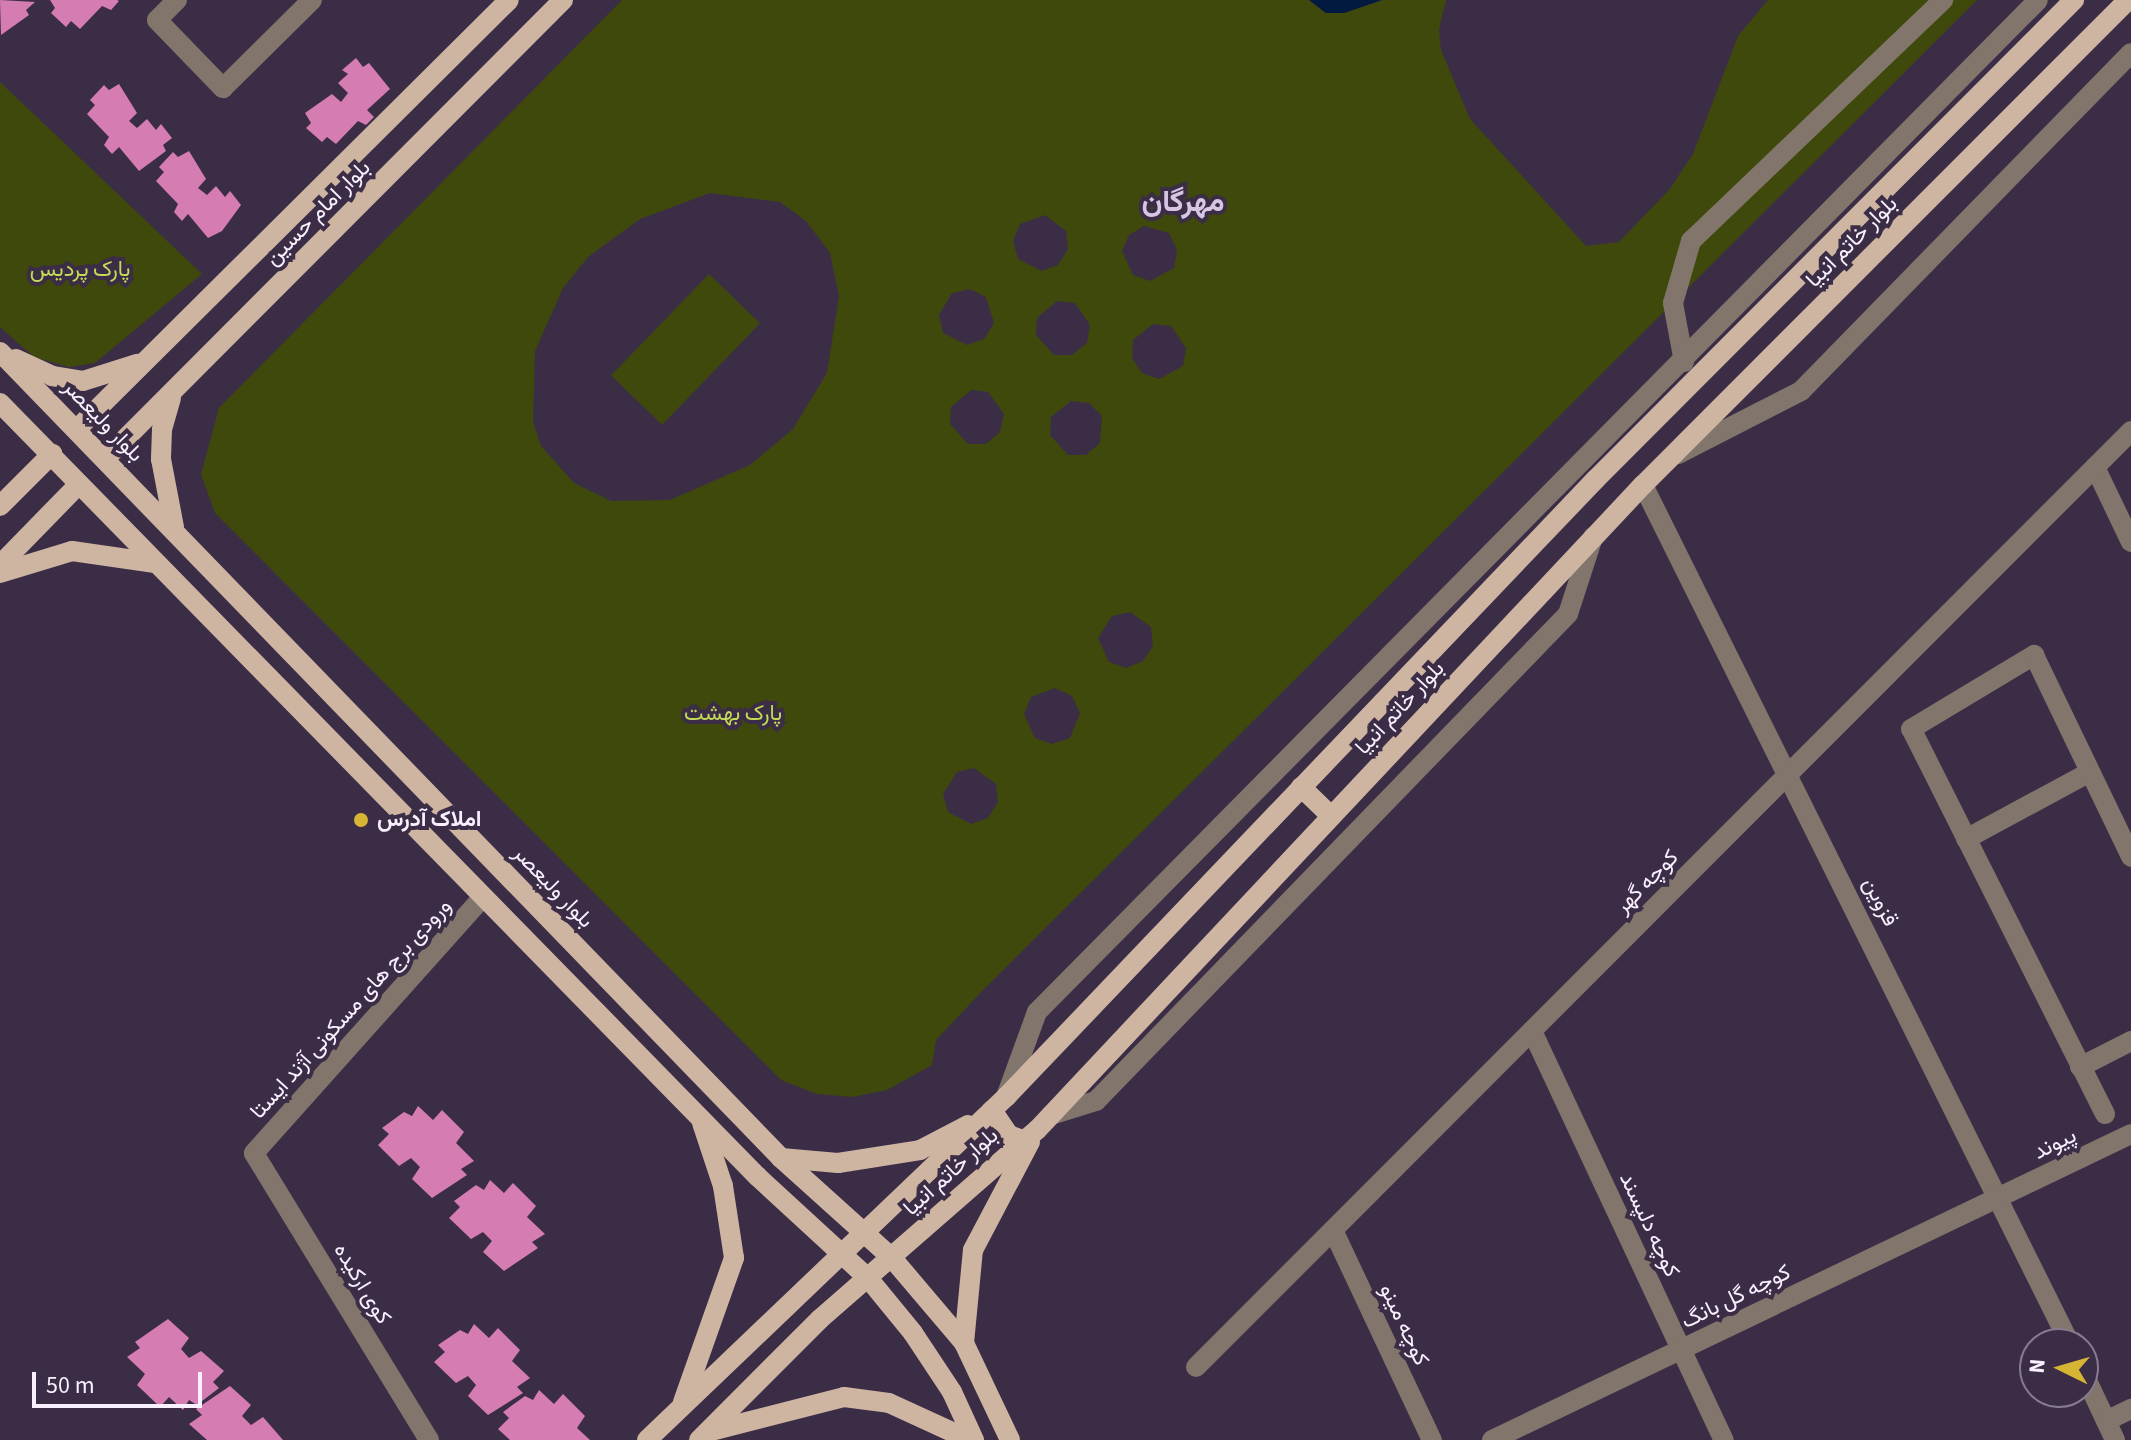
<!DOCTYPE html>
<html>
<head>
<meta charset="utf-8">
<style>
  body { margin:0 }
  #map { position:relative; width:2131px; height:1440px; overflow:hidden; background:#3c2d46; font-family:"Source Sans 3",Vazirmatn,sans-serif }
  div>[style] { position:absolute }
  .green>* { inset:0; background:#3f490b; transform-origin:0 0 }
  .water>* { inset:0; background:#021a3f }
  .building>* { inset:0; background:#d57cb3 }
  .minor>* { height:20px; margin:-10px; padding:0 10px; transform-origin:10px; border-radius:10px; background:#81756c }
  .major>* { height:20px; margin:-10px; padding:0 10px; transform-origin:10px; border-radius:10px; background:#ceb5a2 }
  .dots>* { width:22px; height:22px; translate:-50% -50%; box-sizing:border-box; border:4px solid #3c2d46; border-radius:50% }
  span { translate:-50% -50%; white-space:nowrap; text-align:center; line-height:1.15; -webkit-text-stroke:8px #3c2d46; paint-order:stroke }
  .street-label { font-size:22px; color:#f8efff }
  .park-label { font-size:22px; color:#c3db56 }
  .poi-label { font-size:22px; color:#f8efff; font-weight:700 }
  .left { translate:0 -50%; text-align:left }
  .district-label { font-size:30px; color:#d6c5e3; font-weight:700 }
  .north { position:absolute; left:2019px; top:1328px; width:80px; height:80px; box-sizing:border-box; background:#3c2d46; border:2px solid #877b90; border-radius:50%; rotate:275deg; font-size:22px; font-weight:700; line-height:32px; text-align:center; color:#f8efff }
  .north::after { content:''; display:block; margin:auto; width:28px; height:36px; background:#d6b534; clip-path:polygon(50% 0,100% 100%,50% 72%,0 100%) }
  .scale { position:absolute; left:32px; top:1372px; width:170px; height:36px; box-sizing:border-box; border:4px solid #f8efff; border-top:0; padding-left:10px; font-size:24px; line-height:28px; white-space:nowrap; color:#f8efff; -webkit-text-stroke:6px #3c2d46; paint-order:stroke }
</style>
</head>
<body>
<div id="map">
  <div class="green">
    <div style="clip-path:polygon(evenodd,622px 0,1309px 0,1326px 13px,1344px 13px,1382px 0,1446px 0,1439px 29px,1441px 50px,1470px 119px,1586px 246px,1619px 242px,1669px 190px,1693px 154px,1738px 36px,1768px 0,1977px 0,985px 988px,936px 1040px,932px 1065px,887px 1090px,852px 1097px,817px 1094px,781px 1080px,215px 513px,201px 474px,219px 408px,622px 0,710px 193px,780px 202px,806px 221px,830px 253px,839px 296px,827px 373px,793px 429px,750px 465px,670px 500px,611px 501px,574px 483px,541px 446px,533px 422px,535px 351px,563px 288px,588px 257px,640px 219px,710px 193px,622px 0,1045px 215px,1066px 231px,1068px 249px,1058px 265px,1042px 271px,1018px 259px,1013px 241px,1020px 224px,1045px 215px,622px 0,1144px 226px,1169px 233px,1177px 250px,1174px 268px,1150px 281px,1133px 275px,1122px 251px,1129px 235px,1144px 226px,622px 0,970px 289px,986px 297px,994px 323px,984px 339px,967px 345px,943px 333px,939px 315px,952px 293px,970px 289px,622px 0,1057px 301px,1075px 303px,1090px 325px,1087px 343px,1072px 355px,1054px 355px,1036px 335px,1037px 318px,1057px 301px,622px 0,1153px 324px,1171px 326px,1186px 348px,1183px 366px,1159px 379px,1142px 373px,1132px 358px,1133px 340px,1153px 324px,622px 0,971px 390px,988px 392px,1004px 414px,1000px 432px,986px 444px,968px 444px,950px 424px,951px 407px,971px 390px,622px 0,1071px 401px,1089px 403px,1102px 416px,1100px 443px,1086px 455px,1068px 455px,1050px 435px,1051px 417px,1071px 401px,622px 0,1130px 612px,1151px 627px,1153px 646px,1143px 661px,1126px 668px,1109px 662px,1098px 638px,1112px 616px,1130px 612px,622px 0,1055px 688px,1072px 696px,1080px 713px,1070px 738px,1052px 744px,1035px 738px,1024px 714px,1031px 697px,1055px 688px,622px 0,974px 768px,996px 784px,998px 802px,988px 818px,971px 824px,948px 812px,943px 794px,957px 772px,974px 768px)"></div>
    <div style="clip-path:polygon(0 82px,202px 274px,95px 363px,69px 367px,34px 357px,0 327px)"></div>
    <div style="left:709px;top:274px;width:71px;height:141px;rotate:44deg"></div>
  </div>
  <div class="water">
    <div style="clip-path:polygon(1309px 0,1382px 0,1344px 13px,1326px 13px)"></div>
  </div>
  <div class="building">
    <div style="clip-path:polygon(0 0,35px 2px,26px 10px,29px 15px,1px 35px)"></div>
    <div style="clip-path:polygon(50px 0,117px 0,119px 1px,111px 10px,102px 6px,80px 29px,71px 21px,66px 27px,51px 13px,55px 8px)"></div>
    <div style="clip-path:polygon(356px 58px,363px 67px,369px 63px,390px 89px,367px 110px,374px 117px,366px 125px,358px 121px,336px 144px,327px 137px,322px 142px,306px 128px,311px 123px,305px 113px,332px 94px,341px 102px,348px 93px,338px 83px,348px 74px,342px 70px)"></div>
    <div style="clip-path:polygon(119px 84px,137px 113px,129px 121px,137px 128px,147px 119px,156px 130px,161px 124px,172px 138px,163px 145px,166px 151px,139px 171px,119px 147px,112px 154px,104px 145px,109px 137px,87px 114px,95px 105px,90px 100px,104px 85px,109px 90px)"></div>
    <div style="clip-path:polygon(189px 151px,206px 179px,198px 188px,207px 195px,216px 186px,225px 197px,230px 191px,241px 205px,222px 231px,208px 238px,188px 214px,182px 221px,174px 212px,178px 204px,156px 181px,164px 172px,159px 167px,173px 152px,178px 157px)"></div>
    <div style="clip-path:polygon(418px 1106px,433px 1120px,442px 1110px,464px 1132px,456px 1143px,474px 1161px,461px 1169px,467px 1175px,432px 1198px,412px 1179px,420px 1167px,411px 1158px,399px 1166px,378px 1145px,389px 1134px,382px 1128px,404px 1112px,412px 1116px)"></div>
    <div style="clip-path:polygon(490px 1180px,504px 1193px,513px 1183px,536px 1206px,527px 1217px,545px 1234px,532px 1242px,538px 1248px,504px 1271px,483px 1252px,492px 1241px,483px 1232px,471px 1239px,449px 1218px,460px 1207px,454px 1201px,476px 1185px,484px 1190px)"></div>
    <div style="clip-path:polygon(168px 1319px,189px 1338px,181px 1349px,189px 1358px,201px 1351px,224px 1371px,213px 1382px,219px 1388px,197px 1405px,189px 1400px,183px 1410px,169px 1397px,160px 1407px,137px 1385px,145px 1374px,127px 1357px,140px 1348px,135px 1342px)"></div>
    <div style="clip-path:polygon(474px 1324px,489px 1338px,498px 1328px,520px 1350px,512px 1361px,530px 1378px,517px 1387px,523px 1393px,488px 1415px,468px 1396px,476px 1385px,468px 1376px,456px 1383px,434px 1362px,445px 1352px,438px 1345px,460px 1330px,468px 1334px)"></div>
    <div style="clip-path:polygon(230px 1386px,251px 1405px,242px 1416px,251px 1425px,263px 1417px,283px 1440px,207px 1440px,189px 1424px,202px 1415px,196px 1409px)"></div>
    <div style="clip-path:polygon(539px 1390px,554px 1404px,563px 1394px,585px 1416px,577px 1428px,590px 1440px,510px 1440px,498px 1429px,509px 1418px,503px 1412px,525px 1396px,533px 1400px)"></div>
  </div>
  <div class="minor">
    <div style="left:177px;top:0;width:28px;rotate:135deg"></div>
    <div style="left:157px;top:20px;width:95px;rotate:45.9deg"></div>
    <div style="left:223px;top:88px;width:125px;rotate:-44.7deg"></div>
    <div style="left:1684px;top:362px;width:60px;rotate:-100.6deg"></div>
    <div style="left:1673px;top:303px;width:65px;rotate:-73.8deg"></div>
    <div style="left:1691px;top:241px;width:349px;rotate:-43.7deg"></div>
    <div style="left:1678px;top:454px;width:138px;rotate:-27.1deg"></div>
    <div style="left:1801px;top:391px;width:472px;rotate:-45.7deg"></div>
    <div style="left:2095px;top:467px;width:83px;rotate:64.4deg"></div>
    <div style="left:1643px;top:485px;width:959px;rotate:63.57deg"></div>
    <div style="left:1966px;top:839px;width:141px;rotate:-28.4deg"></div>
    <div style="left:1532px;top:1031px;width:452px;rotate:64.9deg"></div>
    <div style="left:2080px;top:1067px;width:57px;rotate:-27deg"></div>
    <div style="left:1006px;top:1097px;width:90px;rotate:-70deg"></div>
    <div style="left:1037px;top:1012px;width:1423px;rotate:-45.31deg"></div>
    <div style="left:2105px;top:1114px;width:431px;rotate:-116.7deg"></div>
    <div style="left:1911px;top:729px;width:144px;rotate:-31deg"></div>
    <div style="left:2034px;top:655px;width:224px;rotate:64.3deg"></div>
    <div style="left:1051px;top:1115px;width:47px;rotate:-17.3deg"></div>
    <div style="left:1096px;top:1101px;width:678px;rotate:-45.9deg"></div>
    <div style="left:1568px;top:614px;width:81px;rotate:-72deg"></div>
    <div style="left:1333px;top:1230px;width:232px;rotate:64.8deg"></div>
    <div style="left:1196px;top:1367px;width:1323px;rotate:-45.03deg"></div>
    <div style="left:2083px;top:1372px;width:75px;rotate:64.8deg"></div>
    <div style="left:2106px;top:1421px;width:28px;rotate:-26deg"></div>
    <div style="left:429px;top:1440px;width:336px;rotate:-121.4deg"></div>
    <div style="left:254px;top:1153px;width:343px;rotate:-48.2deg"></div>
    <div style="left:1492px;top:1440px;width:708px;rotate:-25.59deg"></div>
  </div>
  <div class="major">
    <div style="left:0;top:352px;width:1122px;rotate:45.9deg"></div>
    <div style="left:781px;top:1158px;width:149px;rotate:42deg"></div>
    <div style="left:892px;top:1258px;width:111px;rotate:49.7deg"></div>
    <div style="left:964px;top:1343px;width:107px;rotate:64.6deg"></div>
    <div style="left:16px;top:359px;width:40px;rotate:25deg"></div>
    <div style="left:52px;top:376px;width:31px;rotate:9deg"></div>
    <div style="left:83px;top:381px;width:57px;rotate:-17.5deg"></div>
    <div style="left:171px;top:398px;width:32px;rotate:106deg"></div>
    <div style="left:162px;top:429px;width:30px;rotate:92deg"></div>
    <div style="left:161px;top:459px;width:69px;rotate:79.2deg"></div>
    <div style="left:0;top:403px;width:1083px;rotate:45.6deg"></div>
    <div style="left:758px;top:1177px;width:149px;rotate:42.6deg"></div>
    <div style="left:868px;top:1278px;width:71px;rotate:50.7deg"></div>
    <div style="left:913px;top:1333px;width:71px;rotate:56.5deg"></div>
    <div style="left:952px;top:1392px;width:53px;rotate:65.4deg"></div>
    <div style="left:78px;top:428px;width:607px;rotate:-44.8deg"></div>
    <div style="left:106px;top:458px;width:647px;rotate:-45.06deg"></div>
    <div style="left:0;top:506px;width:74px;rotate:-45deg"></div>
    <div style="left:0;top:565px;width:113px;rotate:-45.7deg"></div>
    <div style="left:0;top:573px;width:75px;rotate:-17deg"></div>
    <div style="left:72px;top:551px;width:84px;rotate:8.2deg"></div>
    <div style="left:1301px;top:787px;width:42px;rotate:44deg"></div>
    <div style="left:992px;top:1110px;width:30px;rotate:56deg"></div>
    <div style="left:1009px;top:1135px;width:15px;rotate:20deg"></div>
    <div style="left:781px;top:1158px;width:57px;rotate:5deg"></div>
    <div style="left:838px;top:1163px;width:83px;rotate:-9deg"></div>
    <div style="left:920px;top:1150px;width:54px;rotate:-27.5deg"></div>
    <div style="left:964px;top:1343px;width:93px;rotate:-84.5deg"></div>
    <div style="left:973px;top:1250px;width:122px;rotate:-62.2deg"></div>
    <div style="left:683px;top:1402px;width:153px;rotate:-70.5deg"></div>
    <div style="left:734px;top:1258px;width:73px;rotate:-98.7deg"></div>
    <div style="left:723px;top:1186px;width:66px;rotate:-108.4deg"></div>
    <div style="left:711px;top:1431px;width:137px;rotate:-14.3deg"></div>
    <div style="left:844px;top:1397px;width:45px;rotate:7.6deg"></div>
    <div style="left:889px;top:1403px;width:89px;rotate:24.6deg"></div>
    <div style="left:647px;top:1440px;width:497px;rotate:-43.7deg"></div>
    <div style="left:1006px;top:1097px;width:854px;rotate:-46.33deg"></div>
    <div style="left:1596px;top:479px;width:677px;rotate:-45.06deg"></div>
    <div style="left:699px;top:1440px;width:171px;rotate:-45deg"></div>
    <div style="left:820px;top:1319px;width:288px;rotate:-41.1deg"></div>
    <div style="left:1037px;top:1130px;width:885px;rotate:-46.79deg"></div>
    <div style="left:1643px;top:485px;width:686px;rotate:-45deg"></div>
  </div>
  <div class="dots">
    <div style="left:361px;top:820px;background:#d6b534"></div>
  </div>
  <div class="street-label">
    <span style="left:318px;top:213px;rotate:-45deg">بلوار امام حسین</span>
    <span style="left:1852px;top:242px;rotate:-45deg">بلوار خاتم انبیا</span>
    <span style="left:103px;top:421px;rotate:46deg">بلوار ولیعصر</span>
    <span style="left:1400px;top:708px;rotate:-47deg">بلوار خاتم انبیا</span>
    <span style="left:1647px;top:882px;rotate:-45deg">کوچه گهر</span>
    <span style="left:553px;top:887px;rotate:46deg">بلوار ولیعصر</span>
    <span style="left:1880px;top:902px;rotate:63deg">قزوین</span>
    <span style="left:351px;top:1009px;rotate:-48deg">ورودی برج های مسکونی آژند ایستا</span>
    <span style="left:2055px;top:1144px;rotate:-26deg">پیوند</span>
    <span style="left:951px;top:1172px;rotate:-42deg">بلوار خاتم انبیا</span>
    <span style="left:1649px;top:1225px;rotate:65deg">کوچه دلپسند</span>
    <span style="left:362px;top:1284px;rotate:59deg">کوی ارکیده</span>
    <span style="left:1736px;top:1297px;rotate:-26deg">کوچه گل بانگ</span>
    <span style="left:1404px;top:1325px;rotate:65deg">کوچه مینو</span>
  </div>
  <div class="park-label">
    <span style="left:80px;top:270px">پارک پردیس</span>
    <span style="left:733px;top:714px">پارک بهشت</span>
  </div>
  <div class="poi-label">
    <span class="left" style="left:377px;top:820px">املاک آدرس</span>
  </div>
  <div class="district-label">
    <span style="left:1183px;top:202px">مهرگان</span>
  </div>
  <div class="north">N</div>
  <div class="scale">50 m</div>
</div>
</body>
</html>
